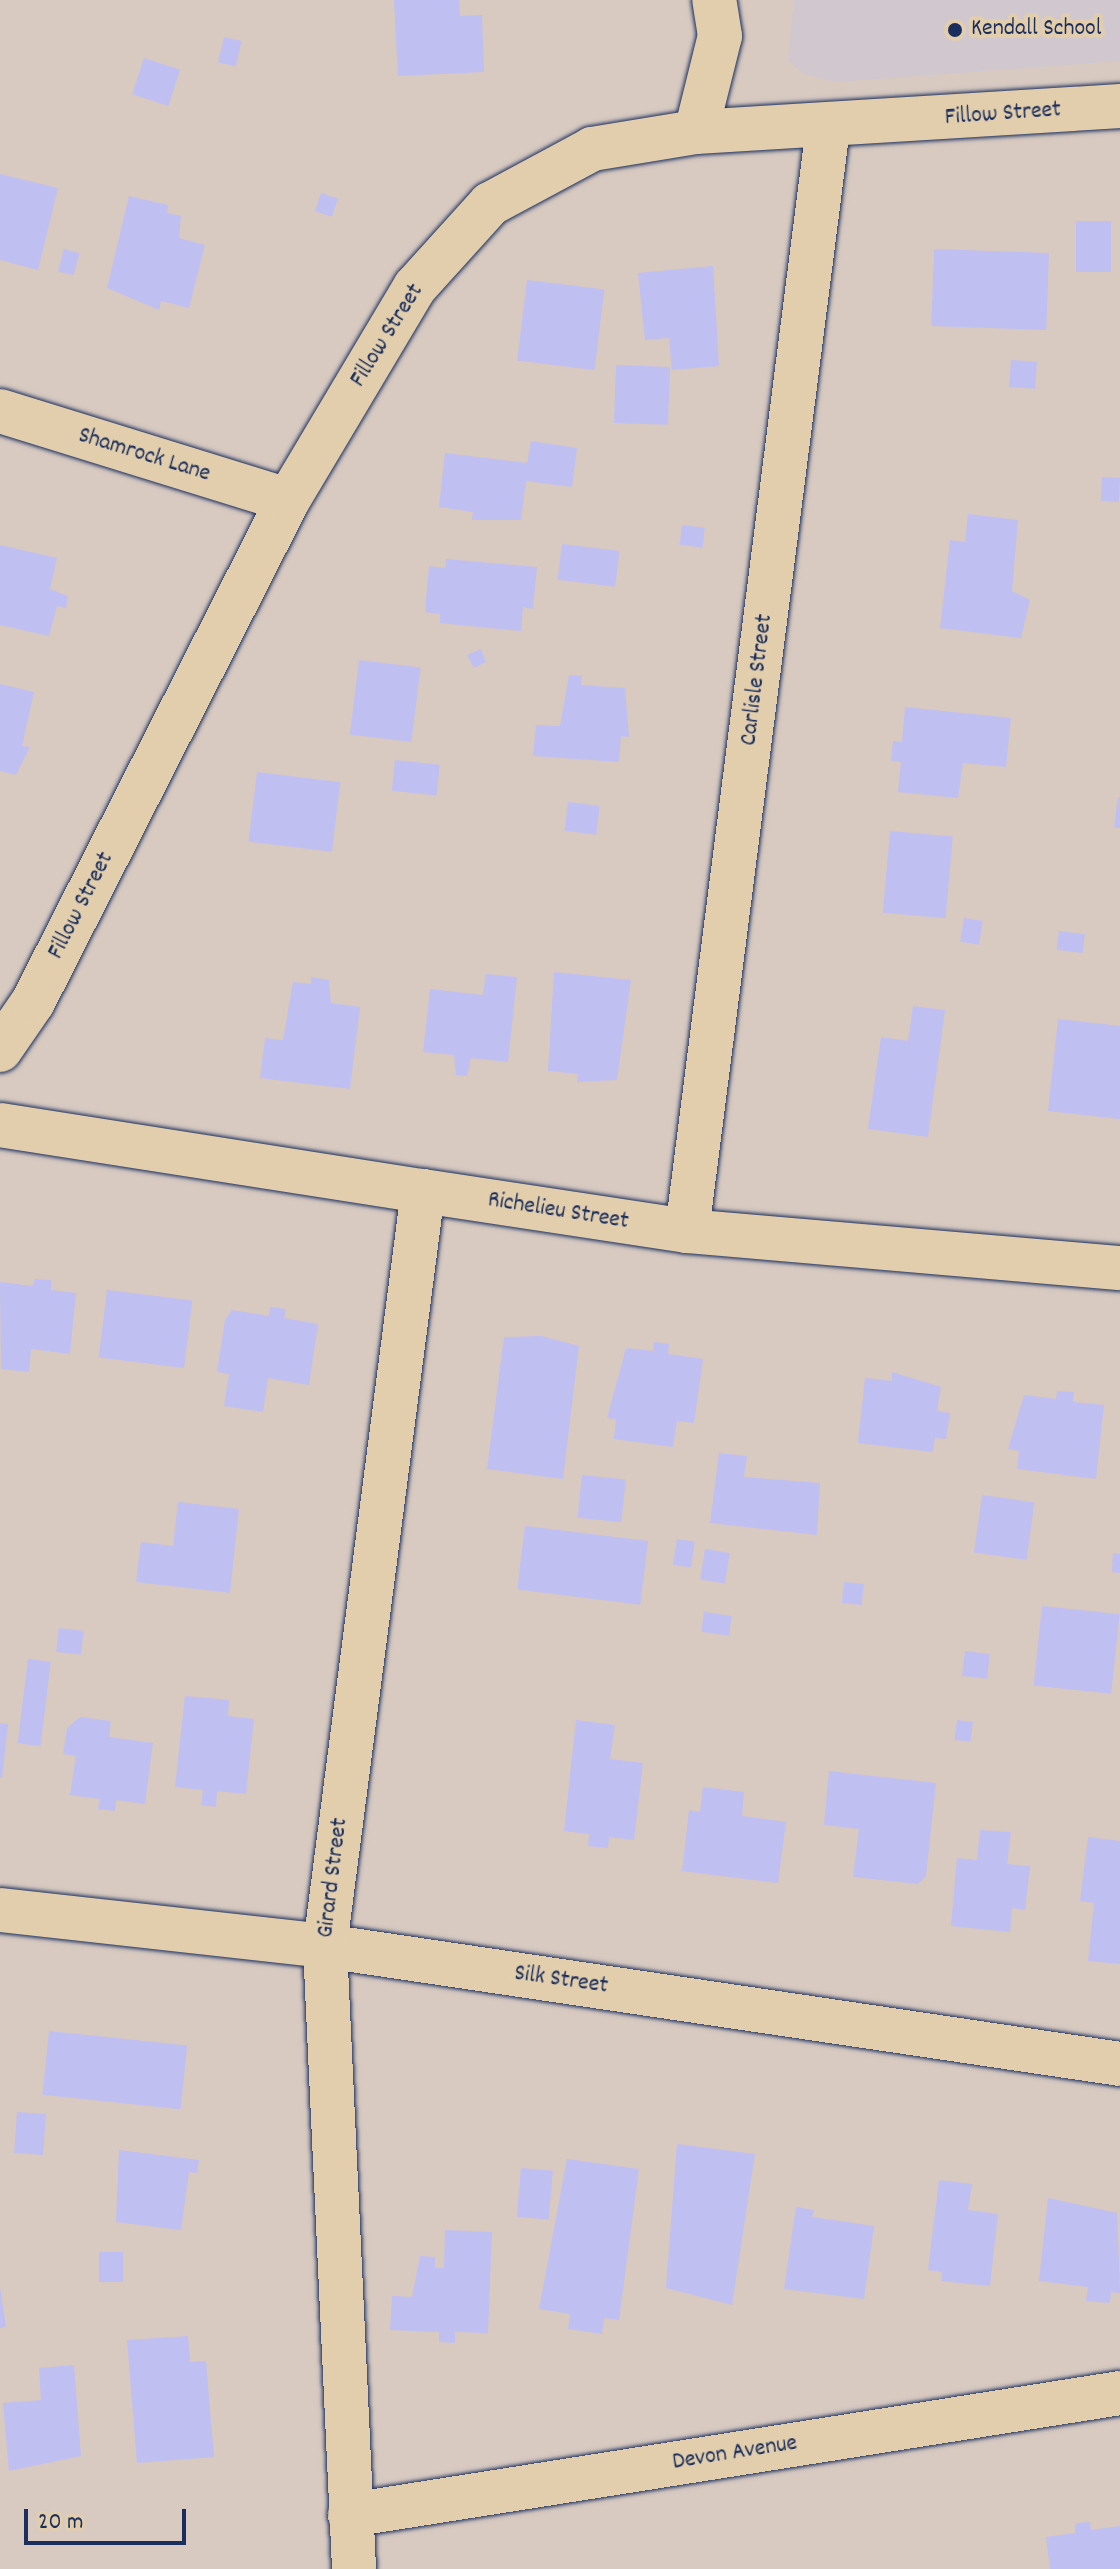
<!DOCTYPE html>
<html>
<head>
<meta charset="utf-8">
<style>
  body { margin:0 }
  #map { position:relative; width:1120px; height:2569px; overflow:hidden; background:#d8cac1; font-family:Dekko,sans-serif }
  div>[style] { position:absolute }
  .built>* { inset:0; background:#d0c7cf }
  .building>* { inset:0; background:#bfbff1; transform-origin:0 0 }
  .roads { filter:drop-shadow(0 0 2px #1b2f5e) drop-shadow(0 0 2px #1b2f5e) }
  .street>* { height:44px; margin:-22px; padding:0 22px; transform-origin:22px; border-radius:22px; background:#e2ceac }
  .secondary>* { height:44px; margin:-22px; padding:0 22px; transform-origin:22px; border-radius:22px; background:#e2ceac }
  .dots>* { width:22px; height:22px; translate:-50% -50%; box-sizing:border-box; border:4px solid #e2ceac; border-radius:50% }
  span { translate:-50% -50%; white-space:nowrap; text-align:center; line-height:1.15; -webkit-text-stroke:8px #e2ceac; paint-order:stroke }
  .poi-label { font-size:24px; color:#1b2f5e }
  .left { translate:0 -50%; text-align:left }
  .street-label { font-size:24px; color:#1b2f5e }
  .scale { position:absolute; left:24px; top:2509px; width:162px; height:36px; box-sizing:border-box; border:4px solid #1b2f5e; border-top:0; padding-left:10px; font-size:24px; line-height:28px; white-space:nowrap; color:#1b2f5e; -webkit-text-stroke:6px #e2ceac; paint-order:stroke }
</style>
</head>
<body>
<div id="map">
  <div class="built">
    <div style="clip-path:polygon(794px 0,1120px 0,1120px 61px,835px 82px,802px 73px,788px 60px)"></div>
  </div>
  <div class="building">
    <div style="clip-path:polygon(394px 0,459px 0,460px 16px,482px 15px,484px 72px,398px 76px)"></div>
    <div style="left:224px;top:37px;width:18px;height:26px;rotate:13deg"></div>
    <div style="left:144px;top:58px;width:38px;height:38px;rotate:18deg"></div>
    <div style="clip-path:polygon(0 174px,58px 188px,38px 270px,0 260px)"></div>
    <div style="left:321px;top:193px;width:18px;height:19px;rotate:19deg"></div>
    <div style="clip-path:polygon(129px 196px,168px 205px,167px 213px,181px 216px,179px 238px,205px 245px,189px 308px,161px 301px,159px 310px,107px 288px)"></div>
    <div style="left:1076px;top:221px;width:35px;height:51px"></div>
    <div style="left:64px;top:249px;width:16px;height:23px;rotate:15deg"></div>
    <div style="left:934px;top:249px;width:115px;height:77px;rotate:2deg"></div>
    <div style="clip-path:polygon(713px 266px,719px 366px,672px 370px,669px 338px,645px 340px,638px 273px)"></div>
    <div style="left:527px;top:280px;width:78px;height:81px;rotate:7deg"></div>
    <div style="left:1011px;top:360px;width:26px;height:27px;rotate:4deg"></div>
    <div style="left:616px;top:365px;width:54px;height:58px;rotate:2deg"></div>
    <div style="clip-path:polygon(531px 441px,577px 448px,572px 487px,526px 481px,521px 520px,472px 520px,473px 512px,439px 507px,445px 453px,527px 463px)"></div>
    <div style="left:1102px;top:477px;width:18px;height:24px;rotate:3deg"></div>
    <div style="clip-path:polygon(968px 514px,1018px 520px,1012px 591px,1030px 600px,1021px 638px,940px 628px,950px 540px,965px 542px)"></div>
    <div style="left:682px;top:525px;width:23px;height:20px;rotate:7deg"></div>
    <div style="left:562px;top:544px;width:58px;height:36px;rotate:7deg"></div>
    <div style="clip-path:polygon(0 545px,57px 558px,50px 589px,68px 596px,66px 608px,57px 606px,49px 636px,0 625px)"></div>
    <div style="clip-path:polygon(446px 559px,537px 567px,533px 609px,523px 607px,521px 631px,440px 623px,440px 614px,425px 612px,429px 566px,445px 568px)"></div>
    <div style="clip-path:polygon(481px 649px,486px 662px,474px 668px,467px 655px)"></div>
    <div style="left:359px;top:660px;width:62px;height:75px;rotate:7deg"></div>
    <div style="clip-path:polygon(569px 675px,582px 676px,581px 685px,625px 688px,629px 737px,621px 736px,619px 762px,533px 756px,536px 725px,560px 726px)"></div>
    <div style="clip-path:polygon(0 684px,34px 692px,22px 746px,30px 747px,16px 775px,0 771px)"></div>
    <div style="clip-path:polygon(905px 707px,1011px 718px,1006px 767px,963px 763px,958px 798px,898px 792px,901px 762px,891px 761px,893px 741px,902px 742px)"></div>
    <div style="left:395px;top:760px;width:45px;height:31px;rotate:6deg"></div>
    <div style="left:257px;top:772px;width:84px;height:70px;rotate:7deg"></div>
    <div style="clip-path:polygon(1118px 797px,1120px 797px,1120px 828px,1114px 828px)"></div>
    <div style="left:568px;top:802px;width:32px;height:29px;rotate:7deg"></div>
    <div style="left:890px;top:831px;width:63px;height:82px;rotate:5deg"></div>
    <div style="left:964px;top:918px;width:19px;height:24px;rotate:9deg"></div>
    <div style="left:1059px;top:931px;width:26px;height:19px;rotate:7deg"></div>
    <div style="clip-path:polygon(554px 972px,631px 980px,617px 1080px,577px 1082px,578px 1074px,548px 1071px)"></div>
    <div style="clip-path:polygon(486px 974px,517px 977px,508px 1062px,471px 1058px,467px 1076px,456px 1075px,454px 1055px,423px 1052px,430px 989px,483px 995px)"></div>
    <div style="clip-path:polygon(311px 977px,329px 980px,331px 1003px,360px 1007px,350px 1089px,260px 1078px,265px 1038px,283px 1040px,293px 982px,311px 984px)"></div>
    <div style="clip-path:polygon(913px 1006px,945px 1010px,928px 1137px,868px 1129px,881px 1037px,908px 1041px)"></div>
    <div style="clip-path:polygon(1058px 1019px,1120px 1026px,1120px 1119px,1048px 1111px)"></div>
    <div style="clip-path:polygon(34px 1279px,51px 1280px,51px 1290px,76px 1293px,70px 1354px,31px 1349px,29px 1372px,1px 1369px,0 1282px,33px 1286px)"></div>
    <div style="left:107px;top:1290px;width:86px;height:68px;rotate:7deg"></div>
    <div style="clip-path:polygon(270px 1307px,286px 1309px,284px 1318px,318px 1324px,309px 1385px,268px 1378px,263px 1412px,224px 1406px,229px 1374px,217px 1372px,225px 1320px,232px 1310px,269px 1316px)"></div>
    <div style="clip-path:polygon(541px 1336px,579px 1346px,563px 1479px,487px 1469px,504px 1337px)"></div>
    <div style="clip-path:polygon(654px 1342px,669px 1344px,668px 1354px,703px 1359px,694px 1423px,677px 1421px,673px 1447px,614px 1439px,616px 1419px,607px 1418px,626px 1348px,653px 1351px)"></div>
    <div style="clip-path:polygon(892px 1372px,941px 1387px,937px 1411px,950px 1413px,946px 1439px,935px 1438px,933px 1452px,858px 1443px,865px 1378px,892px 1381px)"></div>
    <div style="clip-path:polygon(1057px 1391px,1074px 1392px,1073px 1402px,1104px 1405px,1096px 1479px,1017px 1469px,1019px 1451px,1008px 1449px,1024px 1395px,1056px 1399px)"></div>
    <div style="clip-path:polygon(719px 1453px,747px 1456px,744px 1477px,820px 1483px,817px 1535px,710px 1523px)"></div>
    <div style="left:582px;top:1475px;width:44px;height:43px;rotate:6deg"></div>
    <div style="left:982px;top:1495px;width:53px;height:58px;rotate:8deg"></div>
    <div style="clip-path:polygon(178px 1502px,239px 1509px,230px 1593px,136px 1582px,141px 1542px,173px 1546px)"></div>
    <div style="left:525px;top:1526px;width:124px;height:64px;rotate:7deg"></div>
    <div style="left:677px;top:1539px;width:18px;height:26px;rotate:9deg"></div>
    <div style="left:705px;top:1549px;width:25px;height:31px;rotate:9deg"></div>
    <div style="clip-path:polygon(1113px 1553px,1120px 1554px,1120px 1573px,1112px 1572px)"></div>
    <div style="left:844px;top:1582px;width:20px;height:21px;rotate:6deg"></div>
    <div style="left:1042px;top:1606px;width:78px;height:80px;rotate:6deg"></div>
    <div style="left:704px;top:1612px;width:28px;height:20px;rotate:8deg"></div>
    <div style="left:59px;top:1628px;width:25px;height:24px;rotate:7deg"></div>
    <div style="left:965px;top:1651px;width:25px;height:25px;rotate:7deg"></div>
    <div style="left:28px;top:1659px;width:23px;height:85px;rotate:7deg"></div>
    <div style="clip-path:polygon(185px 1696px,229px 1700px,228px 1716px,254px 1719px,246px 1794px,217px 1791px,216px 1807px,201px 1805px,203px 1790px,175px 1787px)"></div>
    <div style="clip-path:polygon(80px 1717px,111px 1721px,109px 1737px,153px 1743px,145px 1804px,116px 1800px,115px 1811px,98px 1809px,100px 1799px,70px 1795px,76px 1756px,63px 1754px,67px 1728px)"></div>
    <div style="clip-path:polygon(576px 1720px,615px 1725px,610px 1759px,643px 1763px,634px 1840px,609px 1837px,608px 1848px,588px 1846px,589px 1834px,564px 1831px)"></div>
    <div style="left:957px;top:1720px;width:16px;height:20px;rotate:7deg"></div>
    <div style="clip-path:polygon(0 1723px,8px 1724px,2px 1778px,0 1778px)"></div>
    <div style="clip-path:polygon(829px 1771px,936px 1783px,926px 1876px,918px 1884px,853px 1877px,859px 1829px,824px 1825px)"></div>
    <div style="clip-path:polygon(703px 1787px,744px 1792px,742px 1816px,786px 1822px,778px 1883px,682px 1871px,689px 1810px,700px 1812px)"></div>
    <div style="clip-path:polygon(980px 1830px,1011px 1832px,1007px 1864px,1030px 1866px,1025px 1910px,1012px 1908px,1010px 1932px,951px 1926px,957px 1858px,977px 1860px)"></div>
    <div style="clip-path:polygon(1088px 1837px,1120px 1841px,1120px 1964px,1088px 1961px,1094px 1903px,1080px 1901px)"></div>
    <div style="left:49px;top:2031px;width:139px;height:64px;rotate:6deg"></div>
    <div style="left:17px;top:2112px;width:29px;height:41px;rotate:4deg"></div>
    <div style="clip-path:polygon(677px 2144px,755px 2154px,732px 2305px,666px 2288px)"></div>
    <div style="clip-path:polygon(119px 2150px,199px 2160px,197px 2173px,189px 2172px,181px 2230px,116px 2222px)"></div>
    <div style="clip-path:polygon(567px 2159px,639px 2169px,619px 2320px,604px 2318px,602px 2334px,568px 2329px,570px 2314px,539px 2309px)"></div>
    <div style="left:521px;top:2168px;width:32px;height:49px;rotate:5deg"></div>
    <div style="clip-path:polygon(939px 2180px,972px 2184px,968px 2210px,998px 2214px,990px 2286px,941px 2281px,942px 2272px,928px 2270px)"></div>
    <div style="clip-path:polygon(1048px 2198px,1117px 2213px,1120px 2293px,1111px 2292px,1110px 2303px,1086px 2301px,1088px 2287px,1039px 2281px)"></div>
    <div style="clip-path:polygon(796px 2207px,814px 2210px,812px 2217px,874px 2226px,864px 2299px,784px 2289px)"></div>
    <div style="clip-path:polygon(445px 2230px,492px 2232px,488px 2333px,455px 2332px,455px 2343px,439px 2342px,439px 2332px,390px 2330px,392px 2296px,412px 2297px,420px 2256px,435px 2257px,435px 2268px,444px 2268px)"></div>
    <div style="left:99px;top:2252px;width:24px;height:30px"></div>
    <div style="clip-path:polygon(0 2287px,6px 2327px,0 2328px)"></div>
    <div style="clip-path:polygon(188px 2336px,190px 2362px,206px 2361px,214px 2457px,137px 2463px,127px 2340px)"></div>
    <div style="clip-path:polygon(74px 2365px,81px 2456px,9px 2471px,3px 2403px,41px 2400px,39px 2368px)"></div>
    <div style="clip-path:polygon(1090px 2522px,1091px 2530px,1120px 2526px,1120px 2569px,1050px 2569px,1046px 2537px,1075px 2533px,1075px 2523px)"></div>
  </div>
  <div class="roads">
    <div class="street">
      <div style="left:696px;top:132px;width:99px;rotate:-76deg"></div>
      <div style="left:720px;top:36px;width:36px;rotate:-99deg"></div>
      <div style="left:0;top:411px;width:301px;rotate:17.2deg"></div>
      <div style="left:423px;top:1191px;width:267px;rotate:8.6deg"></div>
      <div style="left:687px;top:1231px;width:435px;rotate:4.9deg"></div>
      <div style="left:687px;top:1231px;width:1112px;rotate:-82.72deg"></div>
      <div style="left:0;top:1910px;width:327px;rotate:6.3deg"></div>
      <div style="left:325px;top:1946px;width:804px;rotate:8.44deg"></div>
      <div style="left:350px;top:2515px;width:780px;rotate:-9deg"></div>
    </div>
    <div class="secondary">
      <div style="left:0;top:1050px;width:58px;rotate:-55.5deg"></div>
      <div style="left:33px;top:1002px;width:563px;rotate:-63.07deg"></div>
      <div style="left:288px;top:500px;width:248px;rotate:-59.2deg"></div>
      <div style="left:415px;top:287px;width:112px;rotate:-47.9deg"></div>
      <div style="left:490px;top:204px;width:116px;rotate:-28.3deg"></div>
      <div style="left:592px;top:149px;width:105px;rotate:-9.3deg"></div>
      <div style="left:696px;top:132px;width:425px;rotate:-3.5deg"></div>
      <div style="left:0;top:1125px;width:428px;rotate:8.9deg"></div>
      <div style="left:423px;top:1191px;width:761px;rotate:97.4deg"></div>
      <div style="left:325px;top:1946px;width:624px;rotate:87.33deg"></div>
    </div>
  </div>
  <div class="dots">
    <div style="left:955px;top:30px;background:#1b2f5e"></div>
  </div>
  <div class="poi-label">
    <span class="left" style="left:971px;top:30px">Kendall School</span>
  </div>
  <div class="street-label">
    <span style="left:1003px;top:115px;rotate:-4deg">Fillow Street</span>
    <span style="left:388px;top:336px;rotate:-58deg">Fillow Street</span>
    <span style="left:144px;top:456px;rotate:17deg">Shamrock Lane</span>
    <span style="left:758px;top:680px;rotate:-83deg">Carlisle Street</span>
    <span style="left:82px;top:906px;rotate:-63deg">Fillow Street</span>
    <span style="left:558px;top:1212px;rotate:9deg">Richelieu Street</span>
    <span style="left:334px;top:1878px;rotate:-83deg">Girard Street</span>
    <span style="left:561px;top:1981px;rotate:8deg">Silk Street</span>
    <span style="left:735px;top:2454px;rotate:-9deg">Devon Avenue</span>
  </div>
  <div class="scale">20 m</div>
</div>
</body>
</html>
